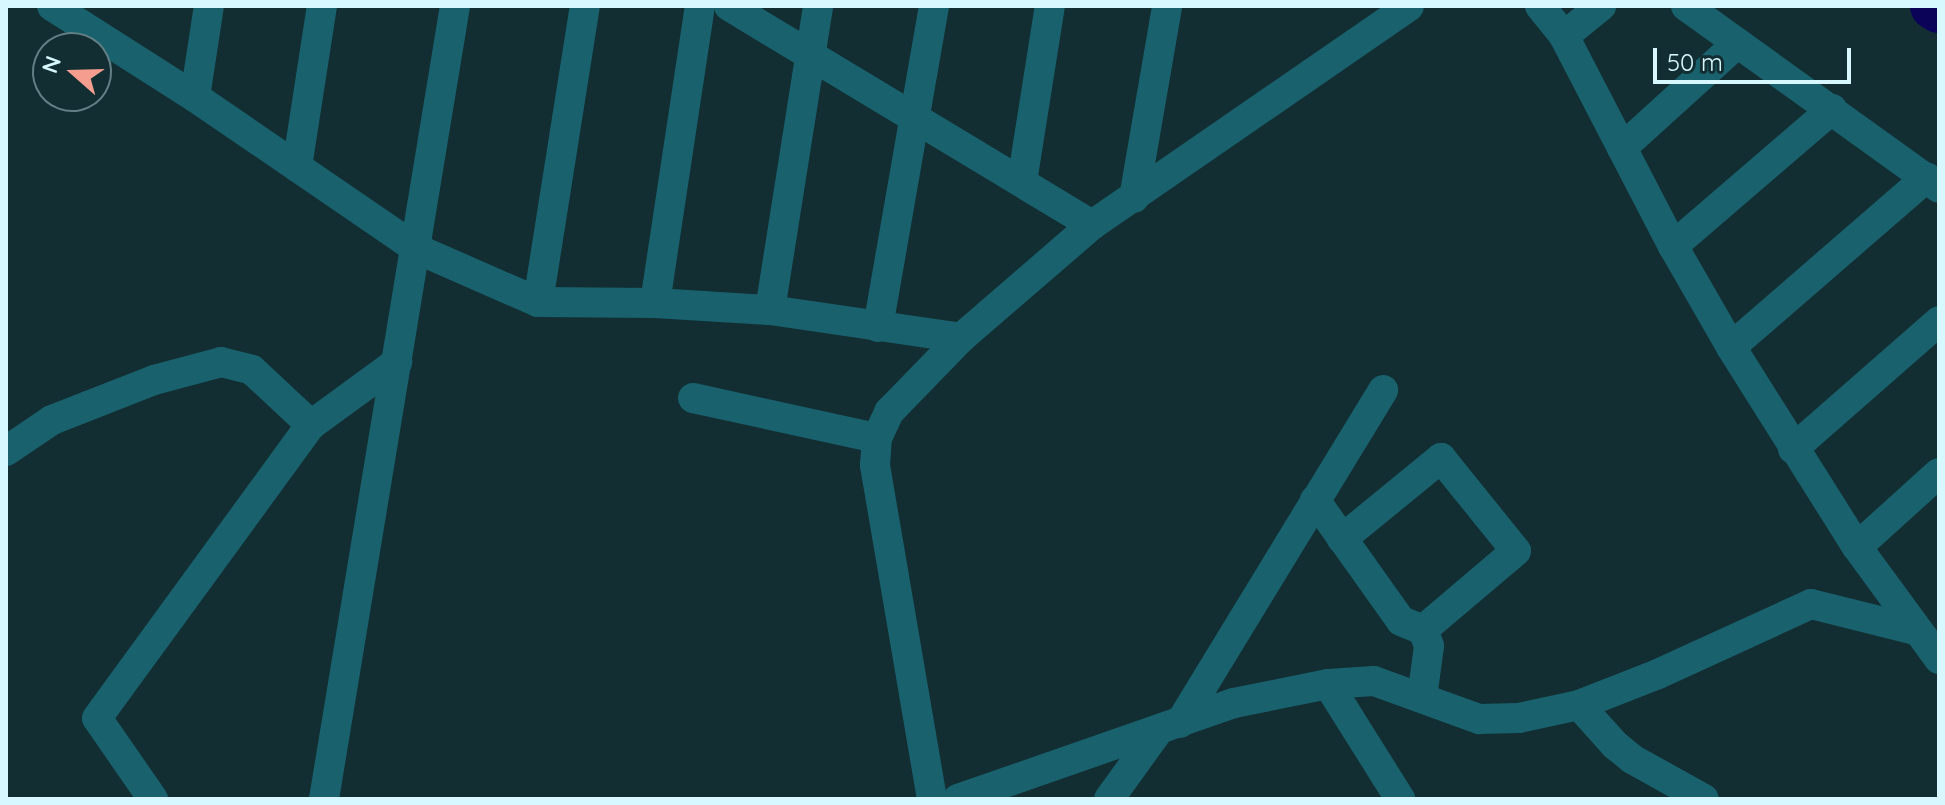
<!DOCTYPE html>
<html>
<head>
<meta charset="utf-8">
<style>
  body { margin:0 }
  #map { position:relative; width:1945px; height:805px; overflow:hidden; background:#122e33; font-family:Quicksand,sans-serif }
  div>[style] { position:absolute }
  .river>* { height:48px; margin:-24px; padding:0 24px; transform-origin:24px; border-radius:24px; background:#0a0358 }
  .minor>* { height:30px; margin:-15px; padding:0 15px; transform-origin:15px; border-radius:15px; background:#19626d }
  span { translate:-50% -50%; white-space:nowrap; text-align:center; line-height:1.15; -webkit-text-stroke:8px #122e33; paint-order:stroke }
  .frame { position:absolute; inset:0; border:8px solid #d7f8fe; pointer-events:none }
  .north { position:absolute; left:32px; top:32px; width:80px; height:80px; box-sizing:border-box; background:#122e33; border:2px solid #617f84; border-radius:50%; rotate:290deg; font-size:22px; font-weight:700; line-height:32px; text-align:center; color:#d7f8fe }
  .north::after { content:''; display:block; margin:auto; width:28px; height:36px; background:#f59d8e; clip-path:polygon(50% 0,100% 100%,50% 72%,0 100%) }
  .scale { position:absolute; left:1653px; top:48px; width:198px; height:36px; box-sizing:border-box; border:4px solid #d7f8fe; border-top:0; padding-left:10px; font-size:24px; line-height:28px; white-space:nowrap; color:#d7f8fe; -webkit-text-stroke:6px #122e33; paint-order:stroke }
</style>
</head>
<body>
<div id="map">
  <div class="river">
    <div style="left:1934px;top:6px;width:6px;rotate:31deg"></div>
  </div>
  <div class="minor">
    <div style="left:52px;top:6px;width:169px;rotate:32.5deg"></div>
    <div style="left:195px;top:97px;width:269px;rotate:34.4deg"></div>
    <div style="left:417px;top:249px;width:132px;rotate:23.7deg"></div>
    <div style="left:538px;top:302px;width:117px;rotate:0.5deg"></div>
    <div style="left:655px;top:303px;width:115px;rotate:3.5deg"></div>
    <div style="left:770px;top:310px;width:193px;rotate:8.3deg"></div>
    <div style="left:729px;top:6px;width:424px;rotate:31.1deg"></div>
    <div style="left:1540px;top:6px;width:38px;rotate:51deg"></div>
    <div style="left:1564px;top:36px;width:237px;rotate:62.6deg"></div>
    <div style="left:1673px;top:246px;width:116px;rotate:60.1deg"></div>
    <div style="left:1731px;top:347px;width:236px;rotate:57.8deg"></div>
    <div style="left:1857px;top:547px;width:139px;rotate:53.8deg"></div>
    <div style="left:1686px;top:6px;width:312px;rotate:35.7deg"></div>
    <div style="left:1564px;top:36px;width:48px;rotate:-39deg"></div>
    <div style="left:195px;top:97px;width:92px;rotate:-81.3deg"></div>
    <div style="left:1622px;top:148px;width:156px;rotate:-42.2deg"></div>
    <div style="left:297px;top:167px;width:163px;rotate:-81.2deg"></div>
    <div style="left:1022px;top:182px;width:178px;rotate:-81deg"></div>
    <div style="left:1134px;top:198px;width:195px;rotate:-80.2deg"></div>
    <div style="left:1673px;top:246px;width:210px;rotate:-40.7deg"></div>
    <div style="left:538px;top:302px;width:300px;rotate:-81deg"></div>
    <div style="left:655px;top:303px;width:300px;rotate:-81.4deg"></div>
    <div style="left:770px;top:310px;width:308px;rotate:-81deg"></div>
    <div style="left:878px;top:327px;width:326px;rotate:-80.1deg"></div>
    <div style="left:1731px;top:347px;width:259px;rotate:-40.9deg"></div>
    <div style="left:693px;top:398px;width:188px;rotate:12.3deg"></div>
    <div style="left:1793px;top:449px;width:194px;rotate:-41.2deg"></div>
    <div style="left:6px;top:451px;width:55px;rotate:-34deg"></div>
    <div style="left:52px;top:420px;width:110px;rotate:-21.4deg"></div>
    <div style="left:154px;top:380px;width:69px;rotate:-15deg"></div>
    <div style="left:221px;top:362px;width:32px;rotate:14deg"></div>
    <div style="left:252px;top:370px;width:81px;rotate:43deg"></div>
    <div style="left:1315px;top:500px;width:148px;rotate:54.6deg"></div>
    <div style="left:1401px;top:621px;width:24px;rotate:22deg"></div>
    <div style="left:1423px;top:630px;width:17px;rotate:69deg"></div>
    <div style="left:1429px;top:646px;width:52px;rotate:97.7deg"></div>
    <div style="left:1342px;top:539px;width:128px;rotate:-39.3deg"></div>
    <div style="left:1441px;top:458px;width:119px;rotate:51.1deg"></div>
    <div style="left:1516px;top:551px;width:122px;rotate:139.7deg"></div>
    <div style="left:1857px;top:547px;width:110px;rotate:-42.1deg"></div>
    <div style="left:1328px;top:684px;width:136px;rotate:57.9deg"></div>
    <div style="left:1579px;top:705px;width:54px;rotate:48deg"></div>
    <div style="left:1615px;top:745px;width:22px;rotate:39deg"></div>
    <div style="left:1632px;top:759px;width:82px;rotate:29.1deg"></div>
    <div style="left:1180px;top:723px;width:390px;rotate:-58.6deg"></div>
    <div style="left:153px;top:799px;width:98px;rotate:-124.7deg"></div>
    <div style="left:97px;top:718px;width:363px;rotate:-53.9deg"></div>
    <div style="left:311px;top:425px;width:107px;rotate:-36.2deg"></div>
    <div style="left:324px;top:799px;width:804px;rotate:-80.62deg"></div>
    <div style="left:932px;top:799px;width:339px;rotate:-99.7deg"></div>
    <div style="left:875px;top:465px;width:27px;rotate:-86deg"></div>
    <div style="left:877px;top:438px;width:29px;rotate:-65deg"></div>
    <div style="left:889px;top:412px;width:103px;rotate:-45.8deg"></div>
    <div style="left:961px;top:338px;width:173px;rotate:-40.8deg"></div>
    <div style="left:1092px;top:225px;width:385px;rotate:-34.6deg"></div>
    <div style="left:958px;top:799px;width:292px;rotate:-19.2deg"></div>
    <div style="left:1234px;top:703px;width:96px;rotate:-11.4deg"></div>
    <div style="left:1328px;top:684px;width:46px;rotate:-3.7deg"></div>
    <div style="left:1374px;top:681px;width:112px;rotate:19.9deg"></div>
    <div style="left:1479px;top:719px;width:40px;rotate:-1.4deg"></div>
    <div style="left:1519px;top:718px;width:61px;rotate:-12.2deg"></div>
    <div style="left:1579px;top:705px;width:85px;rotate:-21.4deg"></div>
    <div style="left:1658px;top:674px;width:168px;rotate:-24.6deg"></div>
    <div style="left:1811px;top:604px;width:107px;rotate:14deg"></div>
    <div style="left:1109px;top:799px;width:84px;rotate:-54.2deg"></div>
  </div>
  <div class="frame"></div>
  <div class="north">N</div>
  <div class="scale">50 m</div>
</div>
</body>
</html>
